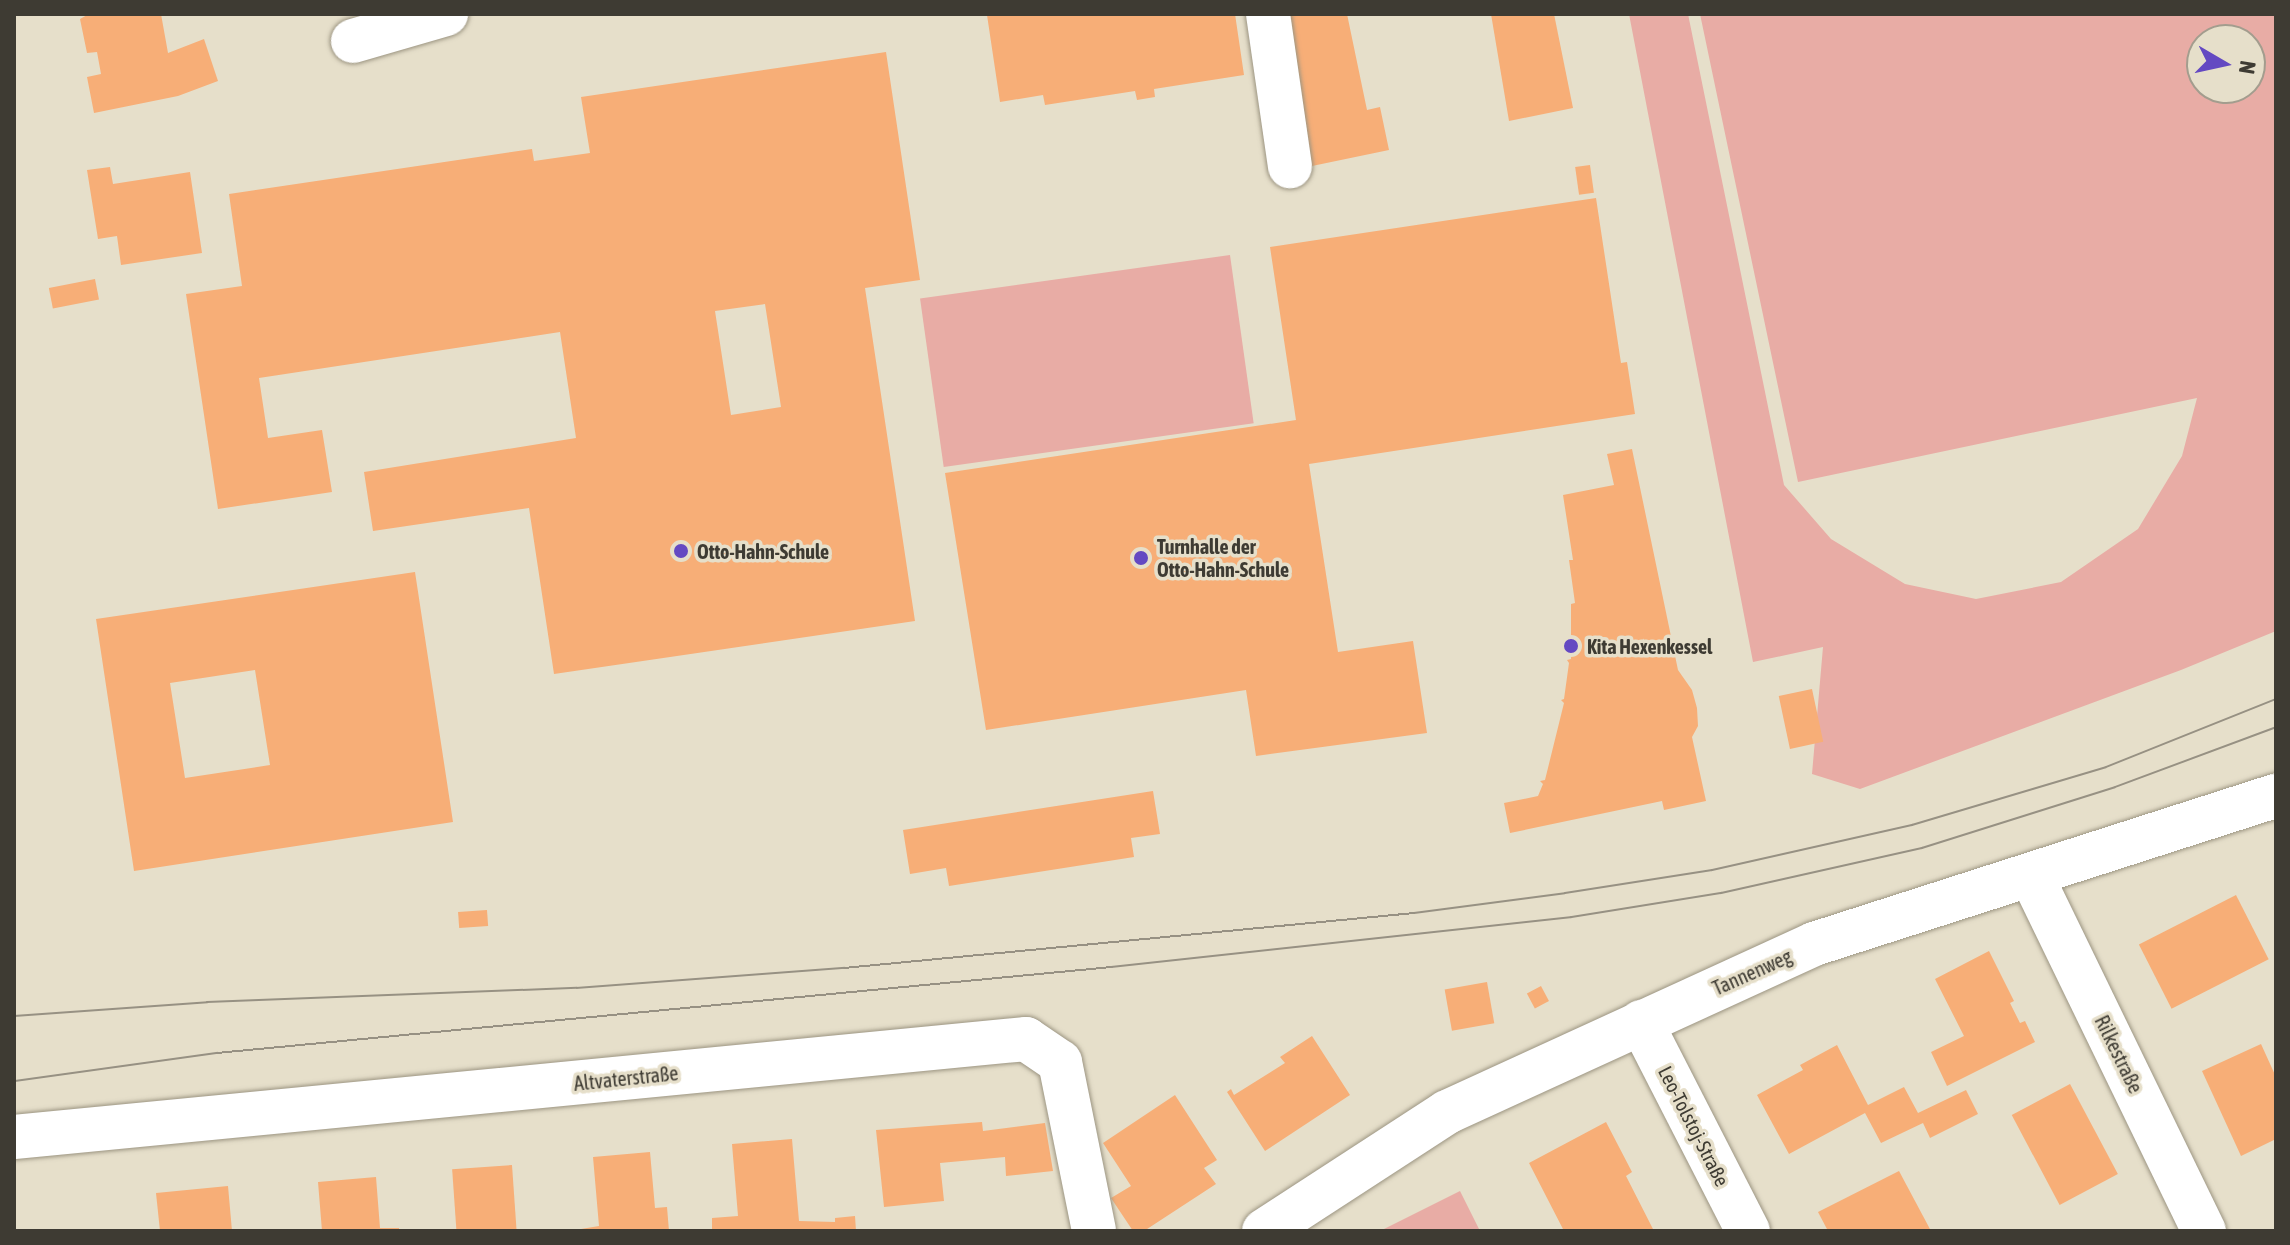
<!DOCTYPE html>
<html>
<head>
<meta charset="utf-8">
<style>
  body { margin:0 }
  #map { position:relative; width:2290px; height:1245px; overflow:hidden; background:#e6dfca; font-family:"Asap Condensed",sans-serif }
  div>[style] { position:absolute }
  .green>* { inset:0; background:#e8aca5; transform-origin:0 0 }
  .building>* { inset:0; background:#f7ae77; transform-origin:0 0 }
  .roads { filter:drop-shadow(0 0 2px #9c9582) drop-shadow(0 0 2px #9c9582) }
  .minor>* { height:44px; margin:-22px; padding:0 22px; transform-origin:22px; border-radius:22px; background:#fff }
  .tram>* { height:2px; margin:-1px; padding:0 1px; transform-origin:1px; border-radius:1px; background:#979183 }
  .dots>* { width:22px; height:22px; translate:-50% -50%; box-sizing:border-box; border:4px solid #e6dfca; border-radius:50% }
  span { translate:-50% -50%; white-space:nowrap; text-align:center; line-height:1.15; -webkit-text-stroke:7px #e6dfca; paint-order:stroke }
  .poi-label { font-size:20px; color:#3e3b33; font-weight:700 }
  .left { translate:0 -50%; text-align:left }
  .street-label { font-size:20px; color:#3e3b33 }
  .frame { position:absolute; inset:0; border:16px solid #3e3b33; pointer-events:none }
  .north { position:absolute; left:2186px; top:24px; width:80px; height:80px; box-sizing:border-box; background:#e6dfca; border:2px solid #a39d8e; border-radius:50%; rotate:99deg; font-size:22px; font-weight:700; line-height:32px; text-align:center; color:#3e3b33 }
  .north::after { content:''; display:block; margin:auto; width:28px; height:36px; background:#6449c2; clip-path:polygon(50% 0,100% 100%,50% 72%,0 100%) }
</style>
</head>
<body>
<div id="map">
  <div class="green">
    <div style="clip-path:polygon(evenodd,1629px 14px,1688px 14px,1784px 485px,1831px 539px,1905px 584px,1976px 599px,2061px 582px,2138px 529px,2182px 456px,2197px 398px,1798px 482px,1700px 14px,2276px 14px,2276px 631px,2181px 670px,1860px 789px,1812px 774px,1823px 647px,1753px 662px,1629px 14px,2202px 40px,2250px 40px,2250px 88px,2202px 88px,2202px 40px)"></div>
    <div style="left:1230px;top:255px;width:170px;height:313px;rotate:82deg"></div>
    <div style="clip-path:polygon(1460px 1191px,1480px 1231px,1380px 1231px)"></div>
  </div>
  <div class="building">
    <div style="clip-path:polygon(89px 14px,161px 14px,168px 53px,204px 39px,218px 81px,178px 96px,94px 113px,87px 77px,101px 74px,97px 52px,87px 53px,80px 19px)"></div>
    <div style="clip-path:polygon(1235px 14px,1244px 75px,1154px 89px,1155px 97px,1137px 100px,1135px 91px,1045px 105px,1043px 95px,1000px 102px,987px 15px)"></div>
    <div style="clip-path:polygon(1280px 14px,1347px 14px,1367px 110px,1380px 107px,1389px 150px,1312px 166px)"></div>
    <div style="clip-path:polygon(1491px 14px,1554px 14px,1573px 108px,1509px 121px)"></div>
    <div style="clip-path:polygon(evenodd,886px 52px,920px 280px,865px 288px,915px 621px,554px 674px,529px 508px,373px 531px,364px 472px,576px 438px,560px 332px,259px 378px,268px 438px,322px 430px,332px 492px,218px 509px,186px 294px,242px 286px,229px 194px,532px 149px,534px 161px,590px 153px,581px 97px,886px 52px,765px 304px,781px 407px,731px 415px,715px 311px,765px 304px)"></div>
    <div style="left:1590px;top:165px;width:28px;height:15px;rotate:82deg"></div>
    <div style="clip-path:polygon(110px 167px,113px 184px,190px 172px,202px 253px,121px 265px,117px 236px,98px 239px,87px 170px)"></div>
    <div style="clip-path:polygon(1596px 198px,1621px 363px,1627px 362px,1635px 414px,1309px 464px,1338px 652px,1413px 641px,1427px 733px,1256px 756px,1246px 690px,986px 730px,945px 473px,1296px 420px,1270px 247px)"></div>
    <div style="left:95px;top:279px;width:21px;height:47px;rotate:79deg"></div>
    <div style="clip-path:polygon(1632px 449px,1678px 670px,1692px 690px,1697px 708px,1698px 726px,1692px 737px,1706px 801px,1664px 810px,1662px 801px,1510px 833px,1504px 803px,1538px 796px,1543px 784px,1540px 781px,1545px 780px,1564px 703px,1561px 700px,1564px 699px,1569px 663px,1567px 660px,1571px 659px,1571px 604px,1575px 603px,1569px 560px,1573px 560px,1563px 495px,1614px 485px,1607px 454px)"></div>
    <div style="clip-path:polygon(evenodd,415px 572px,453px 822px,134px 871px,96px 619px,415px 572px,255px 670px,270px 765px,185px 778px,170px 683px,255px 670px)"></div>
    <div style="left:1812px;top:689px;width:54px;height:34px;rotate:78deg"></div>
    <div style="clip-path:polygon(1153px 791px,1160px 834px,1131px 838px,1134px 857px,949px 886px,946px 868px,910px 874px,903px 830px)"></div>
    <div style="left:2236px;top:895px;width:72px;height:109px;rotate:63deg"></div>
    <div style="left:487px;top:910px;width:16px;height:29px;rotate:86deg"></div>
    <div style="clip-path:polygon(1989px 951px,2014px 1001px,2010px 1003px,2020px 1023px,2025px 1021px,2035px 1042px,1947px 1086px,1931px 1052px,1964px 1036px,1935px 979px)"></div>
    <div style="left:1487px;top:982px;width:42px;height:43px;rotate:80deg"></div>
    <div style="left:1541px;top:986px;width:17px;height:16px;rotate:62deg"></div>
    <div style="clip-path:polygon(1312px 1036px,1350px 1095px,1265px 1151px,1227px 1092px,1231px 1089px,1234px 1095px,1285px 1063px,1280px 1057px)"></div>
    <div style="clip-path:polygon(2261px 1044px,2276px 1077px,2276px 1139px,2241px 1156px,2202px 1071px)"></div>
    <div style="clip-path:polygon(1837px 1045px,1868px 1105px,1904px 1087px,1918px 1113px,1966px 1090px,1978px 1114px,1930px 1138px,1923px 1123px,1881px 1143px,1865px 1113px,1789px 1154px,1757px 1095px,1803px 1070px,1800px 1065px)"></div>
    <div style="left:2070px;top:1084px;width:102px;height:66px;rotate:62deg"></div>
    <div style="clip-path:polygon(1175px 1095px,1217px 1160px,1204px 1168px,1216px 1184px,1144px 1231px,1133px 1231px,1111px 1198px,1131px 1186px,1103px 1143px)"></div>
    <div style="clip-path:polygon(982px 1122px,983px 1131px,1045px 1123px,1053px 1171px,1006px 1176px,1005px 1157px,940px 1163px,944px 1201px,884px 1207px,876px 1130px)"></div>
    <div style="clip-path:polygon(1606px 1122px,1632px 1172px,1626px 1176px,1654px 1231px,1564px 1231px,1529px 1163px)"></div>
    <div style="clip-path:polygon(792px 1139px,799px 1221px,835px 1222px,835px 1218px,855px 1216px,856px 1231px,712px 1231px,712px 1218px,738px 1216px,732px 1144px)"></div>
    <div style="clip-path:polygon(650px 1152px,655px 1208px,667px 1207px,669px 1231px,569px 1231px,599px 1226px,593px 1157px)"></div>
    <div style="left:512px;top:1165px;width:66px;height:60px;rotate:86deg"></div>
    <div style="clip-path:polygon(1899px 1171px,1931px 1231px,1828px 1231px,1818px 1212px)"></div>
    <div style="clip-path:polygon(376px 1177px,380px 1228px,399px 1228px,399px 1231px,322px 1231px,318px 1182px)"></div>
    <div style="clip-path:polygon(228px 1186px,232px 1231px,160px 1231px,156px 1193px)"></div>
  </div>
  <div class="roads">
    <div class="minor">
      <div style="left:1268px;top:14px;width:154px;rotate:81.8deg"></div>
      <div style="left:353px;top:41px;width:97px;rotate:-16.2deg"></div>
      <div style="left:2032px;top:877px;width:394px;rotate:64.1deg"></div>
      <div style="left:1641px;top:1022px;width:235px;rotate:62.9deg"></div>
      <div style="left:14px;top:1137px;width:1017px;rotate:-5.53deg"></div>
      <div style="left:1026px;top:1039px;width:41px;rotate:34.1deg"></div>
      <div style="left:1060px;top:1062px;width:172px;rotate:78.6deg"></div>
      <div style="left:1264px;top:1231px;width:218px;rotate:-33deg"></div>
      <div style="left:1447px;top:1112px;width:404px;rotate:-24.6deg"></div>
      <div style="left:1814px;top:944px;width:485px;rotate:-17.8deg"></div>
    </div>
  </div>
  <div class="tram">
    <div style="left:14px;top:1016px;width:194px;rotate:-4.1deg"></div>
    <div style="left:207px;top:1002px;width:370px;rotate:-2.2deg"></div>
    <div style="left:577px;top:988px;width:268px;rotate:-4.3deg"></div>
    <div style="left:844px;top:968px;width:573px;rotate:-5.51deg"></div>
    <div style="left:1414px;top:913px;width:152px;rotate:-7.5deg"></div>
    <div style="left:1565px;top:893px;width:149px;rotate:-8.9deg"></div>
    <div style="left:1712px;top:870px;width:205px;rotate:-12.7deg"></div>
    <div style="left:1912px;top:825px;width:202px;rotate:-16.6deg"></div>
    <div style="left:2106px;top:767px;width:183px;rotate:-21.8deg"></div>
    <div style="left:14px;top:1081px;width:205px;rotate:-7.9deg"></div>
    <div style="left:217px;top:1053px;width:899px;rotate:-5.49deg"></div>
    <div style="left:1112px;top:967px;width:462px;rotate:-6.2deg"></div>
    <div style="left:1571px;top:917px;width:152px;rotate:-9.1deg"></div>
    <div style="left:1721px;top:893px;width:206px;rotate:-12.6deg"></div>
    <div style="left:1922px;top:848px;width:202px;rotate:-17.5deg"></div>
    <div style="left:2115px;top:787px;width:172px;rotate:-20.4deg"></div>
  </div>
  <div class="dots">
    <div style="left:681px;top:551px;background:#6449c2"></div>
    <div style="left:1141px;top:558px;background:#6449c2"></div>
    <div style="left:1571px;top:646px;background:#6449c2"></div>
  </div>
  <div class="poi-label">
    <span class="left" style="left:1157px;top:558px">Turnhalle der<br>Otto-Hahn-Schule</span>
    <span class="left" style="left:697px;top:551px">Otto-Hahn-Schule</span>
    <span class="left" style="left:1587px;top:646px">Kita Hexenkessel</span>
  </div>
  <div class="street-label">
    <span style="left:1752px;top:972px;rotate:-24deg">Tannenweg</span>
    <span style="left:2119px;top:1054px;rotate:64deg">Rilkestraße</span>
    <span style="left:626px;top:1078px;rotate:-6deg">Altvaterstraße</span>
    <span style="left:1694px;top:1126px;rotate:63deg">Leo-Tolstoj-Straße</span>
  </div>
  <div class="frame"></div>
  <div class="north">N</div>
</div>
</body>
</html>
